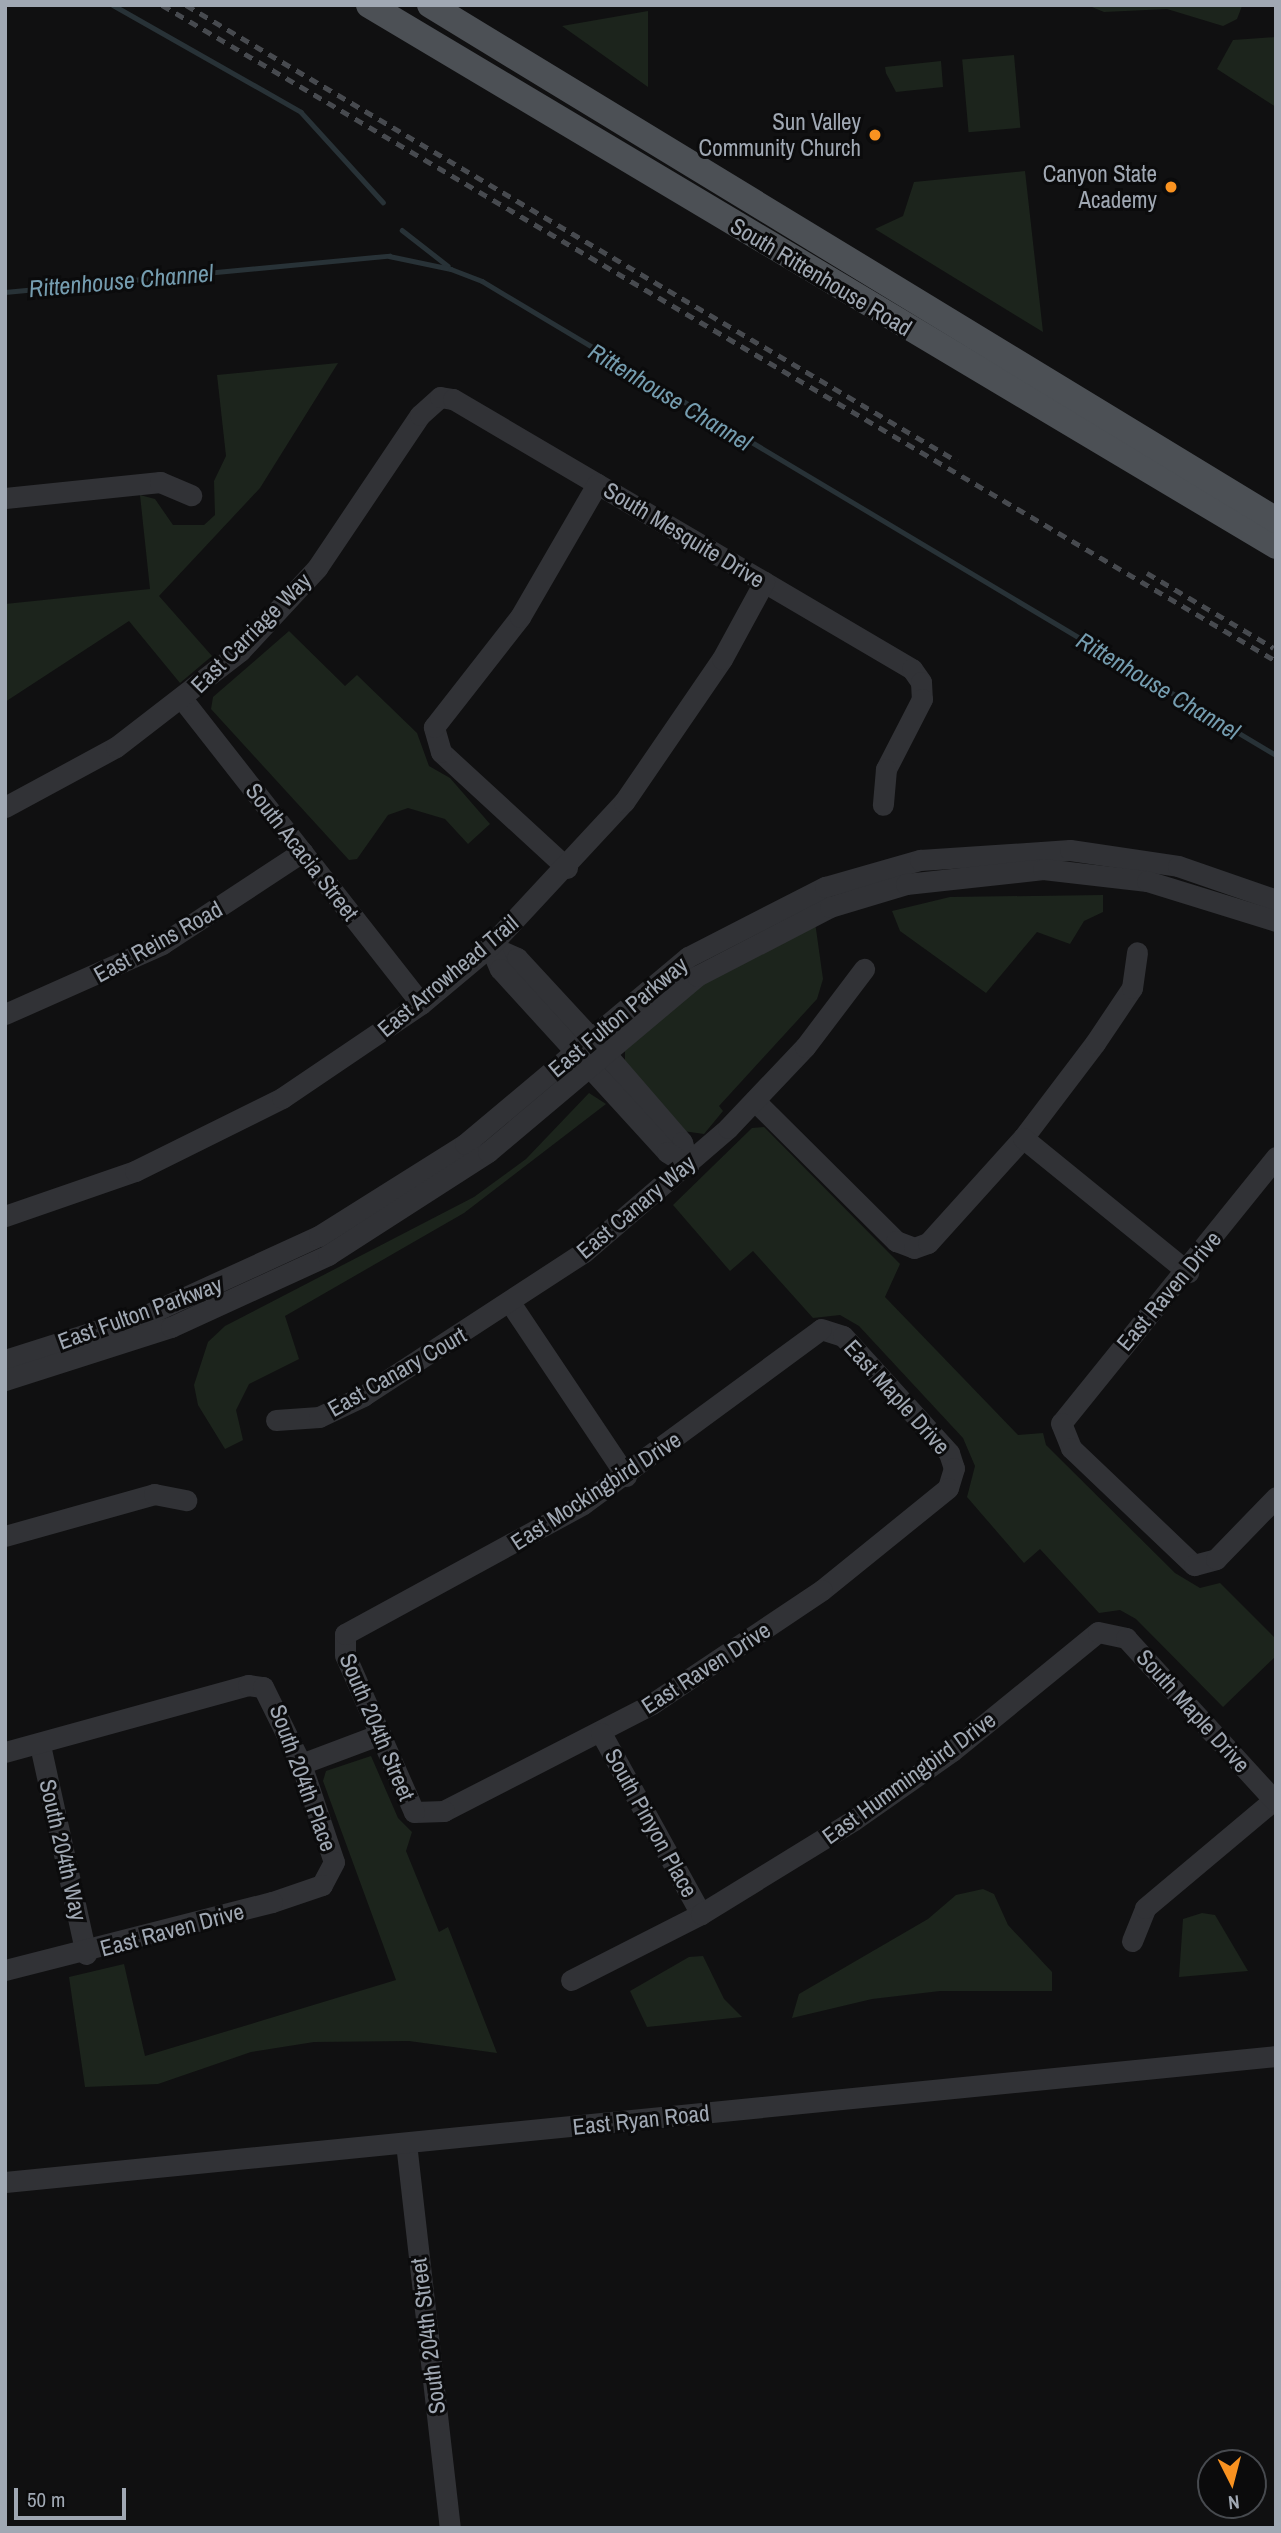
<!DOCTYPE html>
<html>
<head>
<meta charset="utf-8">
<style>
  body { margin:0 }
  #map { position:relative; width:1281px; height:2533px; overflow:hidden; background:#101011; font-family:"Archivo Narrow",sans-serif }
  div>[style] { position:absolute }
  .green>* { inset:0; background:#1c241c; transform-origin:0 0 }
  .stream>* { height:4.5px; margin:-2.25px; padding:0 2.25px; transform-origin:2.25px; border-radius:2.25px; background:#283237 }
  .minor>* { height:21px; margin:-10.5px; padding:0 10.5px; transform-origin:10.5px; border-radius:10.5px; background:#313236 }
  .major>* { height:26px; margin:-13px; padding:0 13px; transform-origin:13px; border-radius:13px; background:#4c5055 }
  .rail>* { height:4.5px; margin-top:-2.25px; transform-origin:0; background:repeating-linear-gradient(90deg,#474a4f 0 9px,transparent 0 16px) }
  .dots>* { width:19px; height:19px; translate:-50% -50%; box-sizing:border-box; border:4px solid #0b0b0c; border-radius:50% }
  span { translate:-50% -50%; white-space:nowrap; text-align:center; line-height:1.15; -webkit-text-stroke:6px #0b0b0c; paint-order:stroke }
  .poi-label { font-size:23px; color:#a0a8b3 }
  .right { translate:-100% -50%; text-align:right }
  .street-label { font-size:23px; color:#a0a8b3 }
  .water-label { font-size:24px; color:#759db0; font-style:italic }
  .frame { position:absolute; inset:0; border:7px solid #a0a8b3; pointer-events:none }
  .north { position:absolute; left:1197px; top:2449px; width:70px; height:70px; box-sizing:border-box; background:#0b0b0c; border:2px solid #474a4f; border-radius:50%; rotate:174deg; font-size:19px; font-weight:700; line-height:28px; text-align:center; color:#a0a8b3 }
  .north::after { content:''; display:block; margin:auto; width:24px; height:32px; background:#f99220; clip-path:polygon(50% 0,100% 100%,50% 72%,0 100%) }
  .scale { position:absolute; left:14px; top:2488px; width:112px; height:32px; box-sizing:border-box; border:4px solid #a0a8b3; border-top:0; padding-left:9px; font-size:21px; line-height:24px; white-space:nowrap; color:#a0a8b3; -webkit-text-stroke:5px #0b0b0c; paint-order:stroke }
</style>
</head>
<body>
<div id="map">
  <div class="green">
    <div style="clip-path:polygon(1087px 5px,1242px 5px,1242px 6px,1237px 19px,1223px 26px,1167px 9px,1104px 12px)"></div>
    <div style="clip-path:polygon(648px 11px,648px 87px,562px 26px)"></div>
    <div style="clip-path:polygon(1276px 37px,1276px 107px,1217px 69px,1233px 40px)"></div>
    <div style="left:1014px;top:55px;width:73px;height:52px;rotate:85deg"></div>
    <div style="clip-path:polygon(941px 61px,943px 87px,896px 92px,886px 73px,885px 67px)"></div>
    <div style="clip-path:polygon(1025px 171px,1043px 332px,875px 229px,903px 216px,914px 182px)"></div>
    <div style="clip-path:polygon(338px 363px,260px 488px,159px 596px,212px 656px,180px 683px,129px 621px,5px 702px,5px 604px,150px 589px,140px 495px,155px 499px,173px 525px,204px 525px,215px 515px,214px 481px,226px 456px,217px 375px)"></div>
    <div style="clip-path:polygon(289px 631px,345px 686px,357px 675px,417px 733px,429px 766px,450px 778px,490px 824px,468px 844px,445px 819px,408px 808px,388px 815px,357px 859px,349px 860px,211px 709px,213px 697px)"></div>
    <div style="clip-path:polygon(1103px 895px,1103px 912px,1084px 921px,1070px 944px,1037px 932px,986px 993px,900px 931px,892px 911px,950px 897px)"></div>
    <div style="clip-path:polygon(815px 922px,823px 979px,817px 999px,719px 1106px,723px 1111px,704px 1134px,683px 1131px,625px 1066px,625px 1051px,707px 979px)"></div>
    <div style="clip-path:polygon(589px 1093px,606px 1104px,464px 1213px,285px 1316px,299px 1359px,249px 1384px,236px 1410px,243px 1440px,225px 1449px,198px 1405px,194px 1385px,208px 1342px,225px 1326px,474px 1197px,526px 1159px)"></div>
    <div style="clip-path:polygon(764px 1127px,900px 1264px,885px 1297px,1018px 1435px,1043px 1433px,1046px 1445px,1175px 1573px,1200px 1588px,1220px 1583px,1276px 1639px,1276px 1656px,1223px 1707px,1136px 1619px,1120px 1610px,1099px 1613px,1040px 1549px,1024px 1563px,967px 1497px,975px 1466px,963px 1438px,859px 1326px,840px 1315px,813px 1318px,753px 1251px,730px 1271px,673px 1205px,752px 1128px)"></div>
    <div style="clip-path:polygon(371px 1756px,398px 1818px,412px 1832px,406px 1851px,439px 1932px,448px 1927px,497px 2053px,409px 2041px,314px 2042px,251px 2052px,158px 2084px,85px 2087px,69px 1977px,124px 1964px,145px 2056px,396px 1980px,323px 1781px,326px 1771px)"></div>
    <div style="clip-path:polygon(983px 1889px,994px 1894px,1008px 1925px,1052px 1972px,1052px 1991px,940px 1991px,872px 1999px,792px 2018px,799px 1994px,928px 1919px,956px 1895px)"></div>
    <div style="clip-path:polygon(1202px 1913px,1215px 1915px,1248px 1971px,1179px 1977px,1183px 1919px)"></div>
    <div style="clip-path:polygon(703px 1956px,724px 1999px,742px 2017px,647px 2027px,630px 1991px,689px 1957px)"></div>
  </div>
  <div class="stream">
    <div style="left:113px;top:5px;width:216px;rotate:29.6deg"></div>
    <div style="left:301px;top:112px;width:122px;rotate:47.7deg"></div>
    <div style="left:402px;top:230px;width:58px;rotate:38deg"></div>
    <div style="left:5px;top:292px;width:386px;rotate:-5.4deg"></div>
    <div style="left:389px;top:256px;width:63px;rotate:11.8deg"></div>
    <div style="left:451px;top:269px;width:33px;rotate:21deg"></div>
    <div style="left:482px;top:281px;width:925px;rotate:30.84deg"></div>
  </div>
  <div class="minor">
    <div style="left:5px;top:498px;width:156px;rotate:-5.9deg"></div>
    <div style="left:160px;top:482px;width:34px;rotate:23deg"></div>
    <div style="left:183px;top:700px;width:386px;rotate:51.9deg"></div>
    <div style="left:5px;top:807px;width:126px;rotate:-28.4deg"></div>
    <div style="left:116px;top:747px;width:157px;rotate:-37.7deg"></div>
    <div style="left:240px;top:651px;width:113px;rotate:-47.1deg"></div>
    <div style="left:317px;top:568px;width:184px;rotate:-56.1deg"></div>
    <div style="left:420px;top:415px;width:27px;rotate:-42deg"></div>
    <div style="left:440px;top:397px;width:13px;rotate:9deg"></div>
    <div style="left:453px;top:399px;width:533px;rotate:30.47deg"></div>
    <div style="left:912px;top:669px;width:16px;rotate:55deg"></div>
    <div style="left:921px;top:682px;width:17px;rotate:87deg"></div>
    <div style="left:922px;top:699px;width:79px;rotate:117.2deg"></div>
    <div style="left:886px;top:769px;width:36px;rotate:95deg"></div>
    <div style="left:567px;top:868px;width:171px;rotate:-137.4deg"></div>
    <div style="left:441px;top:752px;width:26px;rotate:-106deg"></div>
    <div style="left:434px;top:727px;width:140px;rotate:-52deg"></div>
    <div style="left:520px;top:617px;width:154px;rotate:-59.9deg"></div>
    <div style="left:490px;top:946px;width:30px;rotate:24deg"></div>
    <div style="left:517px;top:958px;width:131px;rotate:47.2deg"></div>
    <div style="left:606px;top:1054px;width:116px;rotate:49.2deg"></div>
    <div style="left:682px;top:1142px;width:24px;rotate:75deg"></div>
    <div style="left:490px;top:946px;width:25px;rotate:67deg"></div>
    <div style="left:500px;top:969px;width:248px;rotate:47.6deg"></div>
    <div style="left:667px;top:1152px;width:25px;rotate:32deg"></div>
    <div style="left:5px;top:1014px;width:172px;rotate:-24deg"></div>
    <div style="left:162px;top:944px;width:168px;rotate:-33.3deg"></div>
    <div style="left:755px;top:1101px;width:199px;rotate:44.8deg"></div>
    <div style="left:896px;top:1241px;width:19px;rotate:21deg"></div>
    <div style="left:914px;top:1248px;width:15px;rotate:-20deg"></div>
    <div style="left:928px;top:1243px;width:142px;rotate:-47.9deg"></div>
    <div style="left:1023px;top:1138px;width:119px;rotate:-52.8deg"></div>
    <div style="left:1095px;top:1043px;width:66px;rotate:-56.1deg"></div>
    <div style="left:1132px;top:988px;width:36px;rotate:-82deg"></div>
    <div style="left:1023px;top:1138px;width:213px;rotate:39.1deg"></div>
    <div style="left:1276px;top:1157px;width:342px;rotate:128.9deg"></div>
    <div style="left:1061px;top:1423px;width:27px;rotate:68deg"></div>
    <div style="left:1071px;top:1448px;width:170px;rotate:43.6deg"></div>
    <div style="left:1194px;top:1565px;width:23px;rotate:-15deg"></div>
    <div style="left:1216px;top:1559px;width:86px;rotate:-45.9deg"></div>
    <div style="left:5px;top:1216px;width:138px;rotate:-19.1deg"></div>
    <div style="left:135px;top:1171px;width:164px;rotate:-26.4deg"></div>
    <div style="left:282px;top:1098px;width:168px;rotate:-34.1deg"></div>
    <div style="left:421px;top:1004px;width:90px;rotate:-40deg"></div>
    <div style="left:490px;top:946px;width:197px;rotate:-47.1deg"></div>
    <div style="left:624px;top:802px;width:173px;rotate:-55.6deg"></div>
    <div style="left:722px;top:659px;width:88px;rotate:-61.4deg"></div>
    <div style="left:511px;top:1304px;width:207px;rotate:56.2deg"></div>
    <div style="left:821px;top:1329px;width:23px;rotate:18deg"></div>
    <div style="left:843px;top:1336px;width:158px;rotate:47.8deg"></div>
    <div style="left:949px;top:1453px;width:16px;rotate:72deg"></div>
    <div style="left:954px;top:1468px;width:21px;rotate:107deg"></div>
    <div style="left:948px;top:1488px;width:162px;rotate:141deg"></div>
    <div style="left:822px;top:1590px;width:205px;rotate:146.2deg"></div>
    <div style="left:652px;top:1704px;width:234px;rotate:152.8deg"></div>
    <div style="left:444px;top:1811px;width:30px;rotate:178deg"></div>
    <div style="left:414px;top:1812px;width:171px;rotate:-113.7deg"></div>
    <div style="left:345px;top:1655px;width:21px;rotate:-90deg"></div>
    <div style="left:345px;top:1634px;width:271px;rotate:-28.6deg"></div>
    <div style="left:583px;top:1504px;width:295px;rotate:-36.3deg"></div>
    <div style="left:5px;top:1360px;width:146px;rotate:-17.6deg"></div>
    <div style="left:144px;top:1316px;width:192px;rotate:-24.6deg"></div>
    <div style="left:319px;top:1236px;width:173px;rotate:-32.2deg"></div>
    <div style="left:465px;top:1144px;width:291px;rotate:-40deg"></div>
    <div style="left:688px;top:957px;width:154px;rotate:-27.1deg"></div>
    <div style="left:825px;top:887px;width:99px;rotate:-15.9deg"></div>
    <div style="left:920px;top:860px;width:150px;rotate:-3.8deg"></div>
    <div style="left:1070px;top:850px;width:109px;rotate:8.4deg"></div>
    <div style="left:1178px;top:866px;width:104px;rotate:19.1deg"></div>
    <div style="left:5px;top:1380px;width:174px;rotate:-17.7deg"></div>
    <div style="left:171px;top:1327px;width:173px;rotate:-24.6deg"></div>
    <div style="left:328px;top:1255px;width:190px;rotate:-32.8deg"></div>
    <div style="left:488px;top:1152px;width:273px;rotate:-40.1deg"></div>
    <div style="left:697px;top:976px;width:150px;rotate:-27.4deg"></div>
    <div style="left:830px;top:907px;width:79px;rotate:-16.8deg"></div>
    <div style="left:906px;top:884px;width:138px;rotate:-6.2deg"></div>
    <div style="left:1043px;top:869px;width:105px;rotate:6.6deg"></div>
    <div style="left:1147px;top:881px;width:135px;rotate:17.2deg"></div>
    <div style="left:276px;top:1420px;width:43px;rotate:-4deg"></div>
    <div style="left:319px;top:1417px;width:49px;rotate:-25.5deg"></div>
    <div style="left:363px;top:1396px;width:264px;rotate:-33.1deg"></div>
    <div style="left:584px;top:1252px;width:190px;rotate:-40.7deg"></div>
    <div style="left:728px;top:1128px;width:112px;rotate:-46.5deg"></div>
    <div style="left:805px;top:1047px;width:98px;rotate:-52.9deg"></div>
    <div style="left:5px;top:1536px;width:155px;rotate:-15.7deg"></div>
    <div style="left:154px;top:1494px;width:33px;rotate:11deg"></div>
    <div style="left:601px;top:1733px;width:207px;rotate:61.1deg"></div>
    <div style="left:40px;top:1745px;width:214px;rotate:77.6deg"></div>
    <div style="left:5px;top:1752px;width:252px;rotate:-15.4deg"></div>
    <div style="left:248px;top:1685px;width:15px;rotate:8deg"></div>
    <div style="left:263px;top:1687px;width:86px;rotate:63.7deg"></div>
    <div style="left:301px;top:1764px;width:103px;rotate:71.4deg"></div>
    <div style="left:334px;top:1862px;width:26px;rotate:118deg"></div>
    <div style="left:322px;top:1885px;width:53px;rotate:161.2deg"></div>
    <div style="left:272px;top:1902px;width:276px;rotate:165.7deg"></div>
    <div style="left:301px;top:1764px;width:85px;rotate:-20.6deg"></div>
    <div style="left:1132px;top:1941px;width:35px;rotate:-68deg"></div>
    <div style="left:1145px;top:1908px;width:171px;rotate:-40deg"></div>
    <div style="left:571px;top:1980px;width:146px;rotate:-26.9deg"></div>
    <div style="left:701px;top:1914px;width:180px;rotate:-31.6deg"></div>
    <div style="left:854px;top:1820px;width:120px;rotate:-35.1deg"></div>
    <div style="left:952px;top:1751px;width:188px;rotate:-39.2deg"></div>
    <div style="left:1098px;top:1632px;width:29px;rotate:12deg"></div>
    <div style="left:1126px;top:1638px;width:219px;rotate:47.6deg"></div>
    <div style="left:406px;top:2143px;width:388px;rotate:83.5deg"></div>
    <div style="left:5px;top:2182px;width:1277px;rotate:-5.66deg"></div>
  </div>
  <div class="major">
    <div style="left:369px;top:5px;width:1056px;rotate:30.81deg"></div>
    <div style="left:430px;top:5px;width:990px;rotate:31.33deg"></div>
  </div>
  <div class="rail">
    <div style="left:162px;top:5px;width:1293px;rotate:30.49deg"></div>
    <div style="left:186px;top:5px;width:896px;rotate:30.6deg"></div>
    <div style="left:1147px;top:573px;width:147px;rotate:30.6deg"></div>
  </div>
  <div class="dots">
    <div style="left:875px;top:135px;background:#f99220"></div>
    <div style="left:1171px;top:187px;background:#f99220"></div>
  </div>
  <div class="poi-label">
    <span class="right" style="left:861px;top:135px">Sun Valley<br>Community Church</span>
    <span class="right" style="left:1157px;top:187px">Canyon State<br>Academy</span>
  </div>
  <div class="street-label">
    <span style="left:821px;top:277px;rotate:31deg">South Rittenhouse Road</span>
    <span style="left:684px;top:535px;rotate:31deg">South Mesquite Drive</span>
    <span style="left:251px;top:633px;rotate:-45deg">East Carriage Way</span>
    <span style="left:302px;top:852px;rotate:52deg">South Acacia Street</span>
    <span style="left:158px;top:942px;rotate:-29deg">East Reins Road</span>
    <span style="left:448px;top:976px;rotate:-40deg">East Arrowhead Trail</span>
    <span style="left:618px;top:1017px;rotate:-40deg">East Fulton Parkway</span>
    <span style="left:636px;top:1207px;rotate:-40deg">East Canary Way</span>
    <span style="left:1169px;top:1291px;rotate:-50deg">East Raven Drive</span>
    <span style="left:140px;top:1313px;rotate:-20deg">East Fulton Parkway</span>
    <span style="left:397px;top:1372px;rotate:-30deg">East Canary Court</span>
    <span style="left:897px;top:1397px;rotate:48deg">East Maple Drive</span>
    <span style="left:596px;top:1491px;rotate:-33deg">East Mockingbird Drive</span>
    <span style="left:706px;top:1668px;rotate:-33deg">East Raven Drive</span>
    <span style="left:1193px;top:1711px;rotate:48deg">South Maple Drive</span>
    <span style="left:377px;top:1727px;rotate:67deg">South 204th Street</span>
    <span style="left:303px;top:1778px;rotate:70deg">South 204th Place</span>
    <span style="left:909px;top:1778px;rotate:-36deg">East Hummingbird Drive</span>
    <span style="left:651px;top:1823px;rotate:61deg">South Pinyon Place</span>
    <span style="left:63px;top:1850px;rotate:77deg">South 204th Way</span>
    <span style="left:172px;top:1930px;rotate:-15deg">East Raven Drive</span>
    <span style="left:641px;top:2120px;rotate:-6deg">East Ryan Road</span>
    <span style="left:428px;top:2336px;rotate:-97deg">South 204th Street</span>
  </div>
  <div class="water-label">
    <span style="left:121px;top:281px;rotate:-5deg">Rittenhouse Channel</span>
    <span style="left:670px;top:397px;rotate:31deg">Rittenhouse Channel</span>
    <span style="left:1158px;top:686px;rotate:31deg">Rittenhouse Channel</span>
  </div>
  <div class="frame"></div>
  <div class="north">N</div>
  <div class="scale">50 m</div>
</div>
</body>
</html>
